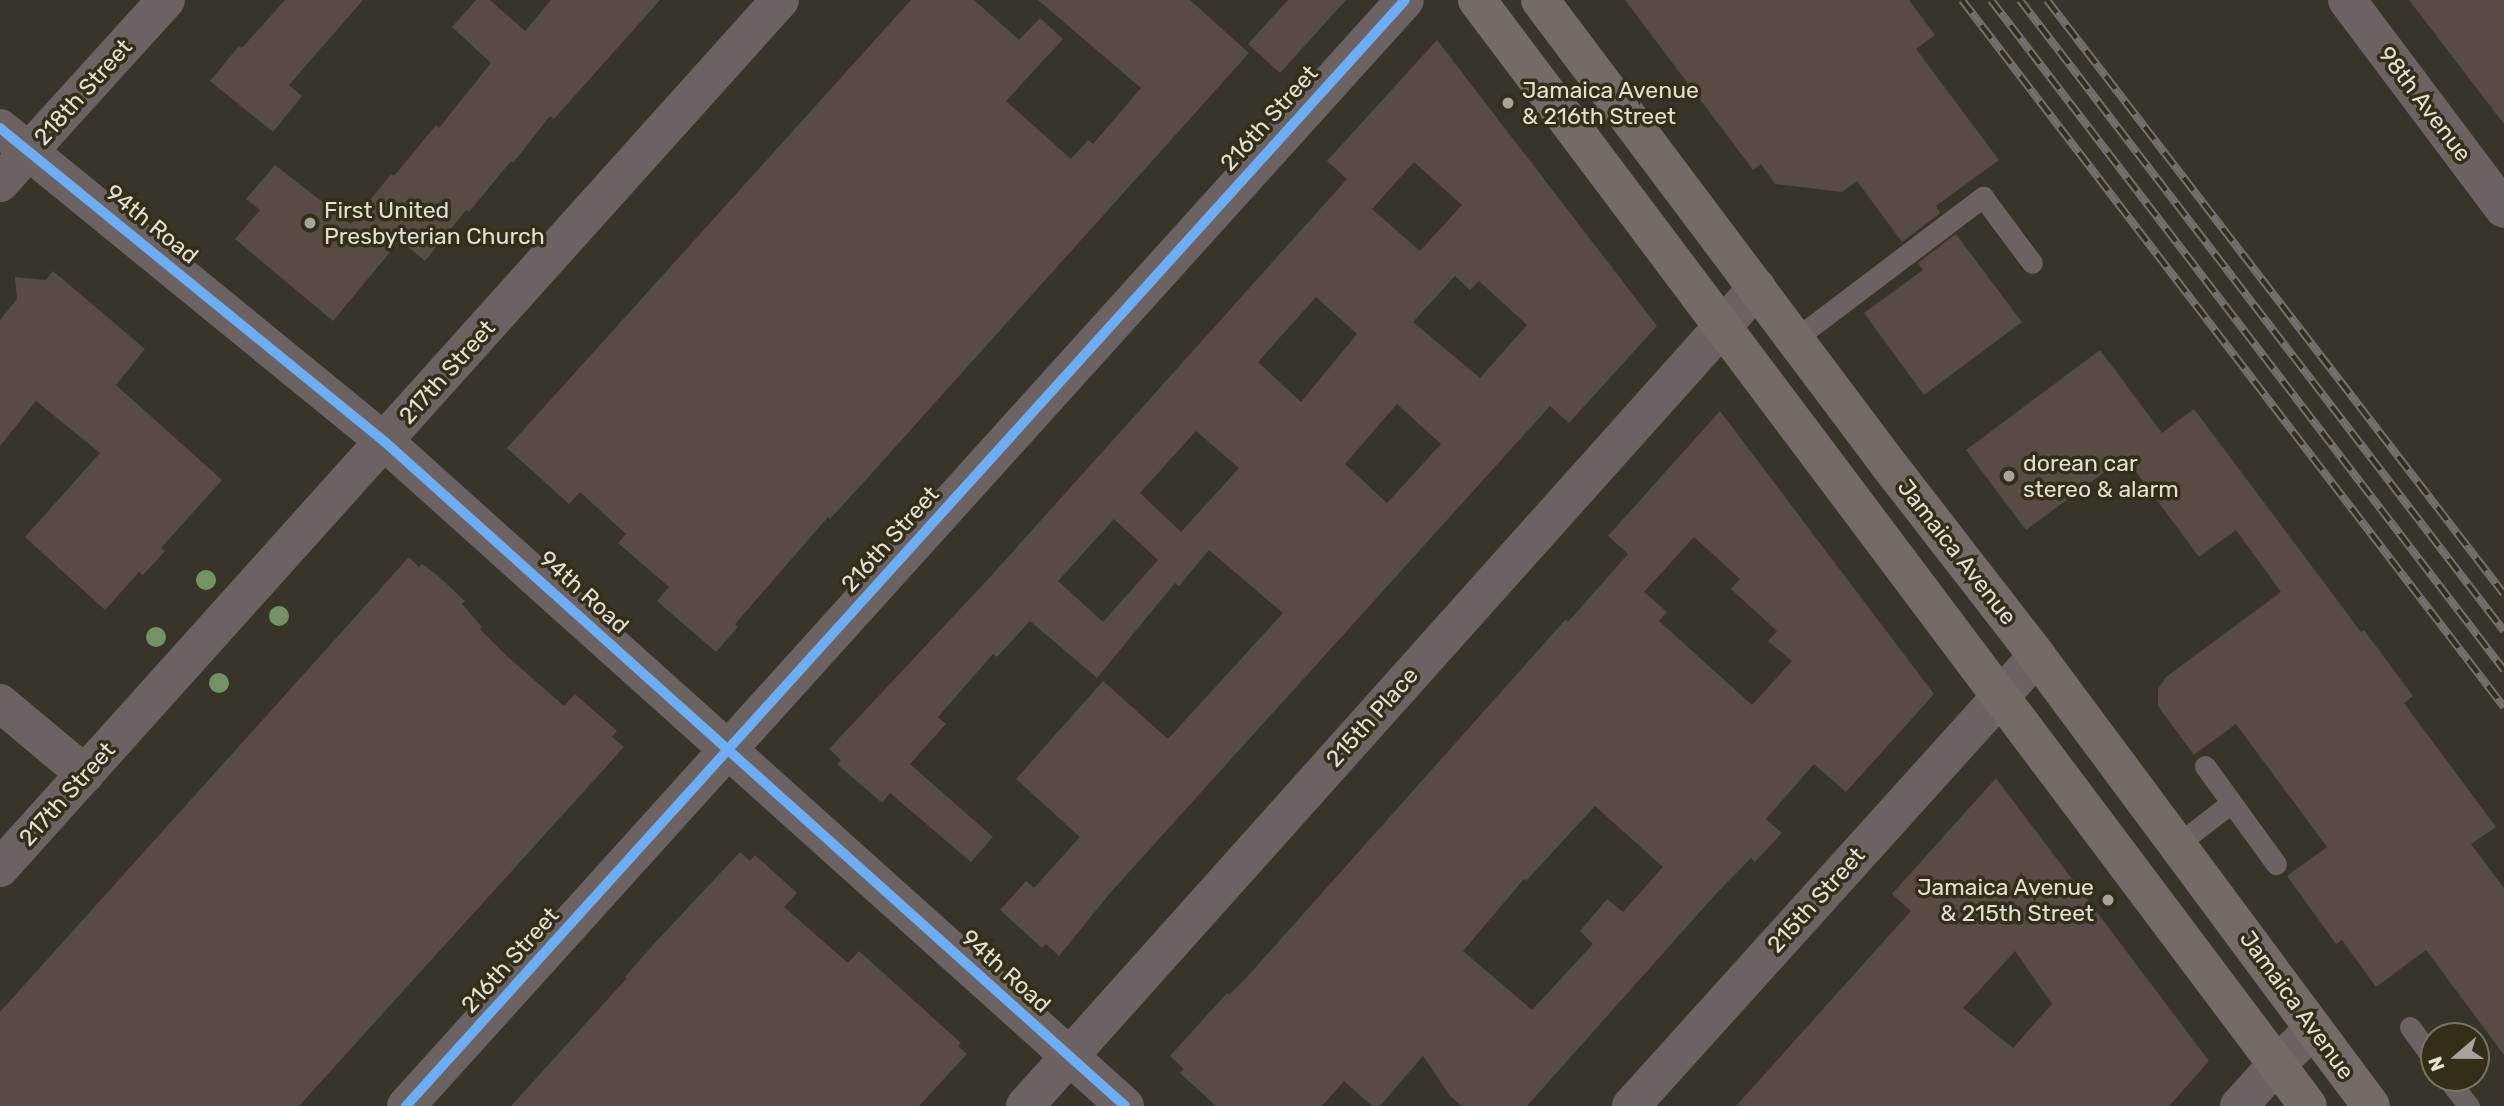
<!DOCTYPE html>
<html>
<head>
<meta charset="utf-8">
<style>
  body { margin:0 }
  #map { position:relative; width:2504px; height:1106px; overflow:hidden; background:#383429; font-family:Rubik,sans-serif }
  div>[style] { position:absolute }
  .building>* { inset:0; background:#574b43 }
  .lane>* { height:21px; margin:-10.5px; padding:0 10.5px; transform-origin:10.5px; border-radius:10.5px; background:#6c6261 }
  .street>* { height:38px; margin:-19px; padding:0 19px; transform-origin:19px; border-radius:19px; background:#6c6261 }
  .primary>* { height:38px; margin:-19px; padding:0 19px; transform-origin:19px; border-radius:19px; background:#746a66 }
  .rail>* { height:8px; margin-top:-4px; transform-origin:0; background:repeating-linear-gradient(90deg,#332d19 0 16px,#76706c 0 32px); box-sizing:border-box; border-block:2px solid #76706c }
  .cycleway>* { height:10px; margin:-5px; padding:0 5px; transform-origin:5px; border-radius:5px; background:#6dadf4 }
  .trees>* { width:20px; height:20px; margin:-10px; border-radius:50%; background:#739367 }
  .dots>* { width:19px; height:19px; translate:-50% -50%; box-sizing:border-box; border:4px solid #332d19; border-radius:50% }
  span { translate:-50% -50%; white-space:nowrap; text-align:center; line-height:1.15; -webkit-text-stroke:7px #332d19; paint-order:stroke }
  .poi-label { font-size:23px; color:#e3dfd3 }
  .left { translate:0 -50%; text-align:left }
  .right { translate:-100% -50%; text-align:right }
  .street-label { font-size:23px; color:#e3dfd3 }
  .north { position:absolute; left:2420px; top:1022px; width:70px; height:70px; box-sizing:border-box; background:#332d19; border:2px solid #797463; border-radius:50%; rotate:250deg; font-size:19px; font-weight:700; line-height:28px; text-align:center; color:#e3dfd3 }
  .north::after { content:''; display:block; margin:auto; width:24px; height:32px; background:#a7a398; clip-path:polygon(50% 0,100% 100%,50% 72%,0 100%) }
</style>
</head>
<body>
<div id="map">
  <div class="building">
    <div style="clip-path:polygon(285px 0,363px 0,289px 85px,302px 96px,273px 132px,210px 81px,239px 46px,242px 48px)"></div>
    <div style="clip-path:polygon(476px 0,490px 0,525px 31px,551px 0,660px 0,554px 119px,550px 116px,513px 163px,511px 161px,469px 212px,466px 210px,425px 261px,400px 240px,333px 321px,235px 239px,260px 210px,246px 199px,275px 165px,351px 224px,391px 174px,394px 176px,436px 125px,439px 128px,491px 63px,452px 27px)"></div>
    <div style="clip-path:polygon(911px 0,974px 0,1019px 40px,1040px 18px,1063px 39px,1006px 101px,1071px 159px,1088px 140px,1093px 144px,1141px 88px,1038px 0,1190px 0,1249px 53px,863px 483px,830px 519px,828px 517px,735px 624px,738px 627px,716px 652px,657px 601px,669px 587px,618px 543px,626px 534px,580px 492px,569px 504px,507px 448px)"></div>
    <div style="clip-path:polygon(1288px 0,1346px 0,1280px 73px,1248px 44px)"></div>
    <div style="clip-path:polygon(1625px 0,1909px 0,1935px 35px,1916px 49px,1999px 160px,1936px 206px,1940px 213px,1902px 242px,1857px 181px,1842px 192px,1775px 184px,1761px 164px,1753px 170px)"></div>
    <div style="clip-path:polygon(2409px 0,2504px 0,2504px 124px)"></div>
    <div style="clip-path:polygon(evenodd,1437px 40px,1657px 326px,1569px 423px,1550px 406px,1111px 892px,1059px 956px,1046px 944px,1042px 948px,1000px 910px,1026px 881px,1034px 888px,1080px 837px,1016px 779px,1103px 681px,1168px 739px,1283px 613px,1209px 550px,1179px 586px,1175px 583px,1097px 678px,1030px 621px,997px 657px,993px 654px,938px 717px,946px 724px,910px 764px,993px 837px,971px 862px,890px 793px,882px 803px,837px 764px,841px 760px,829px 749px,991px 576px,1347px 179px,1327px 161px,1437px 40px,1414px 162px,1462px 205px,1420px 251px,1372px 209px,1414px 162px,1437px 40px,1455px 276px,1470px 290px,1479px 281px,1527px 325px,1480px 378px,1413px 322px,1455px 276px,1437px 40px,1316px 297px,1357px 334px,1301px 402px,1258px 362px,1316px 297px,1437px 40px,1397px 404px,1441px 444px,1387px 503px,1345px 464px,1397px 404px,1437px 40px,1196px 431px,1239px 468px,1181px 532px,1140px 493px,1196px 431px,1437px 40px,1114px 519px,1158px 560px,1103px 622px,1058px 581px,1114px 519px)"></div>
    <div style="clip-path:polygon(1956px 234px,2022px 322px,1924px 395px,1864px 313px,1923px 270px,1918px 263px)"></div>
    <div style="clip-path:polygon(53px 271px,145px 349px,116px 385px,222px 480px,161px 548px,165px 551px,143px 575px,139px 572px,105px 610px,25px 537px,100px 453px,36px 401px,0 446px,0 320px,17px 299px,15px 277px,46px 280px)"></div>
    <div style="clip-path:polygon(2100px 350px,2162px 433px,2194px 409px,2361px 632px,2364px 630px,2413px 696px,2404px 703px,2496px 827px,2471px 844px,2504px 888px,2504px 1055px,2426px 950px,2376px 987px,2342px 940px,2336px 944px,2287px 876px,2327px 847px,2236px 724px,2194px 755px,2158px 706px,2158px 689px,2166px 677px,2281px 592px,2236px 530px,2199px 557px,2125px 457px,2026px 530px,1966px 450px)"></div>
    <div style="clip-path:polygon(evenodd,1720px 411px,1934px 694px,1846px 792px,1814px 764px,1766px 819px,1782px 833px,1755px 862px,1751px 858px,1714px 896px,1527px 1106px,1462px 1106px,1450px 1096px,1423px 1056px,1380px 1106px,1372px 1106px,1344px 1081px,1322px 1106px,1216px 1106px,1180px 1073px,1184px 1069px,1170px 1056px,1227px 993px,1229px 995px,1248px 976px,1566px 619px,1568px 622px,1628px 554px,1608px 536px,1720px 411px,1694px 537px,1740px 579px,1731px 589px,1777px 631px,1768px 641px,1792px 661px,1752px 705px,1659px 621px,1667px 612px,1644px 592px,1694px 537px,1720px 411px,1595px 806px,1663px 867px,1623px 912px,1607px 899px,1580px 931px,1593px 944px,1532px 1010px,1463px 951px,1524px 879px,1526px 881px,1595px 806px)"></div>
    <div style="clip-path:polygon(409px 557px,419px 567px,422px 564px,437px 575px,465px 601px,462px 604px,482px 627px,480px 629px,508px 657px,564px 706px,575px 694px,617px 731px,612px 737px,624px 747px,299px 1106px,0 1106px,0 1012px)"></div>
    <div style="clip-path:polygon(evenodd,1996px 778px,2209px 1061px,2169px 1106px,1736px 1106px,1911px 911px,1892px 894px,1996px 778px,2015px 951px,2052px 1004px,2013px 1048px,1963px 1008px,2015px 951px)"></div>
    <div style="clip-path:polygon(740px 852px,750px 861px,755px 855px,797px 893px,784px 907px,848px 963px,859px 951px,961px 1043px,958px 1046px,967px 1054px,941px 1082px,919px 1106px,511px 1106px,627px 978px,625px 977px,652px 946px)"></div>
  </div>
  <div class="lane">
    <div style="left:1795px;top:339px;width:236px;rotate:-37.1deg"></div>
    <div style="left:1983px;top:197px;width:82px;rotate:53.4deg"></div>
    <div style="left:2205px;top:766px;width:121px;rotate:54.1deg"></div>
    <div style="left:2178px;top:844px;width:67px;rotate:-37.7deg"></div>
    <div style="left:2410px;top:1027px;width:41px;rotate:54deg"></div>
    <div style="left:2447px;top:1078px;width:36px;rotate:52deg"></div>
  </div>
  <div class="street">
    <div style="left:2347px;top:0;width:261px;rotate:53.1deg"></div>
    <div style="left:0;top:128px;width:497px;rotate:39.2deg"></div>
    <div style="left:385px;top:442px;width:994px;rotate:41.9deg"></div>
    <div style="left:0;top:183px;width:247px;rotate:-47.8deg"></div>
    <div style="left:0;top:703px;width:111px;rotate:39.9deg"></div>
    <div style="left:0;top:868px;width:1167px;rotate:-48.06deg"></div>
    <div style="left:406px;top:1106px;width:1490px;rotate:-47.91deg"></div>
    <div style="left:1025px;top:1106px;width:1098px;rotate:-48.18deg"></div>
    <div style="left:1631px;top:1106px;width:606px;rotate:-47.94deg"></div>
    <div style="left:2239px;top:1106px;width:57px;rotate:-47.9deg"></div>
    <div style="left:2277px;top:1064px;width:51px;rotate:-43.4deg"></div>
  </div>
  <div class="primary">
    <div style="left:1477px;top:0;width:1383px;rotate:53.08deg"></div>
    <div style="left:1540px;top:0;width:581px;rotate:53.11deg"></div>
    <div style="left:1889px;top:465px;width:242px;rotate:52.2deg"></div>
    <div style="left:2037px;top:656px;width:560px;rotate:53.42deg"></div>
  </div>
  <div class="rail">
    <div style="left:1962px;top:0;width:891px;rotate:52.53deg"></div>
    <div style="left:1991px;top:0;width:844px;rotate:52.56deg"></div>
    <div style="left:2020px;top:0;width:795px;rotate:52.51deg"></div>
    <div style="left:2047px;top:0;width:749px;rotate:52.43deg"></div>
  </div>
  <div class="cycleway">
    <div style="left:0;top:128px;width:497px;rotate:39.2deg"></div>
    <div style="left:385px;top:442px;width:994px;rotate:41.9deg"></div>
    <div style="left:406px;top:1106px;width:1490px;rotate:-47.91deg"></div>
  </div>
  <div class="trees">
    <div style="left:206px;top:580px"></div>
    <div style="left:279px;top:616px"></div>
    <div style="left:156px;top:637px"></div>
    <div style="left:219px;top:683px"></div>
  </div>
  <div class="dots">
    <div style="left:1508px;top:103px;background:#a7a398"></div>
    <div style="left:310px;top:223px;background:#a7a398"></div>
    <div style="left:2009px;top:476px;background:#a7a398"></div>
    <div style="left:2108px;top:900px;background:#a7a398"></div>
  </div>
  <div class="poi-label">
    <span class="left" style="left:1522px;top:103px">Jamaica Avenue<br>&amp; 216th Street</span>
    <span class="left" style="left:324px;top:223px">First United<br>Presbyterian Church</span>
    <span class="left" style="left:2023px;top:476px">dorean car<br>stereo &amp; alarm</span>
    <span class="right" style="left:2094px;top:900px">Jamaica Avenue<br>&amp; 215th Street</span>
  </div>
  <div class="street-label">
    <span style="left:83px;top:92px;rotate:-48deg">218th Street</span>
    <span style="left:2425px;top:104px;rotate:53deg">98th Avenue</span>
    <span style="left:1269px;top:118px;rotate:-48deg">216th Street</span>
    <span style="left:152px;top:224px;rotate:39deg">94th Road</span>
    <span style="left:447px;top:372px;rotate:-48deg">217th Street</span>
    <span style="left:890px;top:539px;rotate:-48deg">216th Street</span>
    <span style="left:1957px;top:552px;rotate:52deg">Jamaica Avenue</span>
    <span style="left:584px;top:592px;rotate:42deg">94th Road</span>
    <span style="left:1372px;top:717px;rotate:-48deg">215th Place</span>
    <span style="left:67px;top:794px;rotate:-48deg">217th Street</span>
    <span style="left:1816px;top:900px;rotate:-48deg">215th Street</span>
    <span style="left:510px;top:960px;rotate:-48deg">216th Street</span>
    <span style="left:1006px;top:971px;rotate:42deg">94th Road</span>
    <span style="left:2297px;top:1005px;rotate:54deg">Jamaica Avenue</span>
  </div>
  <div class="north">N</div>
</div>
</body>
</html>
